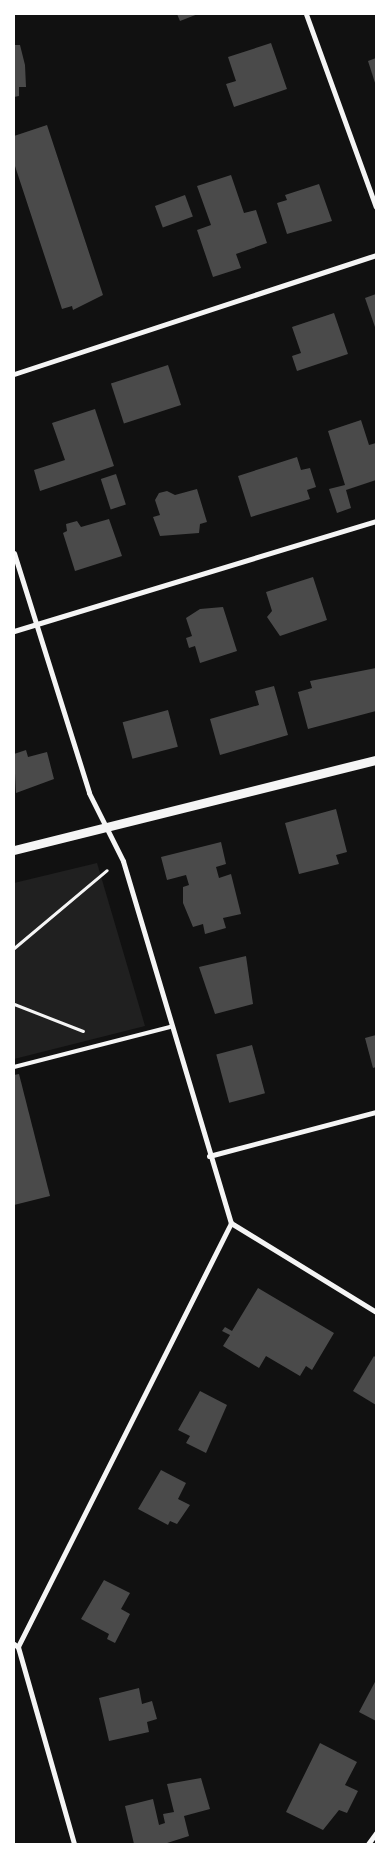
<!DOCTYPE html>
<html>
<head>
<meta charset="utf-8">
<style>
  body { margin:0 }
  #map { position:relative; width:390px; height:1858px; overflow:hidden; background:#111; font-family:"Work Sans",sans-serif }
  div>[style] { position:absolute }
  .green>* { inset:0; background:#202020 }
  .building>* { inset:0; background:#4a4a4a; transform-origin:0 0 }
  .path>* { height:3px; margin:-1.5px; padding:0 1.5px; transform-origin:1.5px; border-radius:1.5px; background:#f5f5f5 }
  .service>* { height:4px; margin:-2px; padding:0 2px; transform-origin:2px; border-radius:2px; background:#f5f5f5 }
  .minor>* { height:5px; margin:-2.5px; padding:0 2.5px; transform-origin:2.5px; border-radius:2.5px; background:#f5f5f5 }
  .tertiary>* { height:9px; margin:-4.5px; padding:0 4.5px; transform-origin:4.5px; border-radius:4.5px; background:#f5f5f5 }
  span { translate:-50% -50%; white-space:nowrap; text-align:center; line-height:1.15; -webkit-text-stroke:4px #fff; paint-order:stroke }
  .frame { position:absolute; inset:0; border:15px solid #fff; pointer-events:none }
</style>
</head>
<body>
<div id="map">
  <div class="green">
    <div style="clip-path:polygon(97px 863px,145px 1026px,14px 1059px,14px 883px)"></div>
  </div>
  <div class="building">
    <div style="clip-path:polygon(177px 14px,198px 14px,180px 21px)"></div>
    <div style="clip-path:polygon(271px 43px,287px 89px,234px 107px,226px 84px,236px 81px,228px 57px)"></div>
    <div style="clip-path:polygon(14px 45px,20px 45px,25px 65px,26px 87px,19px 87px,19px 96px,14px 97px)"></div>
    <div style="clip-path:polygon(376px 58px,376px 86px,368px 61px)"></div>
    <div style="clip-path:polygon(47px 125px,103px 295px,73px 310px,72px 306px,62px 309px,14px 163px,14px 136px)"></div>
    <div style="clip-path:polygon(231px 175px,244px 213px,256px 210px,267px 243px,236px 254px,241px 268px,213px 277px,197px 230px,211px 225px,197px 186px)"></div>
    <div style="clip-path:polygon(319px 184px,332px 221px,287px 234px,277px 203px,287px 200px,285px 195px)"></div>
    <div style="left:185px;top:195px;width:23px;height:32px;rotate:70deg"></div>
    <div style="clip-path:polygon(376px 294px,376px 330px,365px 298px)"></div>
    <div style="clip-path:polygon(334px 313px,348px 354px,297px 371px,292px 356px,301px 353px,292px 327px)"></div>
    <div style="left:168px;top:365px;width:42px;height:60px;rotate:72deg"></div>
    <div style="clip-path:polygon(95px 409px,114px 466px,40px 491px,34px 470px,65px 460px,52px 423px)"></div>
    <div style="clip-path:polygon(361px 420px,369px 445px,376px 443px,376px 480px,346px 490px,351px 508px,337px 513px,329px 489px,345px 485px,328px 431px)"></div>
    <div style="clip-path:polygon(297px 457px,301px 470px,310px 468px,316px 487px,307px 490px,310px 499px,251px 517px,238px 476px)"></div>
    <div style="left:116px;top:474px;width:32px;height:16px;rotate:72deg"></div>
    <div style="clip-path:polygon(197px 489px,207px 522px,200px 524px,199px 533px,160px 536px,153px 517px,160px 515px,155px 500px,159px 493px,167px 491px,175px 495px)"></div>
    <div style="clip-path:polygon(109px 519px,122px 556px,75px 571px,63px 533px,67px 531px,66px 524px,77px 521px,81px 527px)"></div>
    <div style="clip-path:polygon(313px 577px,327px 620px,280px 636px,267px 617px,272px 611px,266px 592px)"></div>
    <div style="clip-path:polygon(223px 607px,237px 651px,200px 663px,195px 646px,189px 648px,186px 638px,192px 636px,186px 618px,200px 609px)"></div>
    <div style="clip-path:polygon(376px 668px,376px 711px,308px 729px,298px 692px,312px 688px,310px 681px)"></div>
    <div style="clip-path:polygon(274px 686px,288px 735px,220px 755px,210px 719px,259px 705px,255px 691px)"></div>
    <div style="left:168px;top:710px;width:38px;height:47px;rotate:75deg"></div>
    <div style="clip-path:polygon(26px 750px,28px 757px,47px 752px,54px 779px,16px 793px,14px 754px)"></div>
    <div style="clip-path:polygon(336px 809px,347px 852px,336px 855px,339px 864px,299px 874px,285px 823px)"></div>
    <div style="clip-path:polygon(221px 842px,226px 864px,216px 867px,219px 878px,231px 874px,241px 914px,223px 918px,226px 928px,205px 934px,203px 924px,193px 927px,183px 903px,183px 887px,189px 885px,186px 875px,167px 880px,161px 857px)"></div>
    <div style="clip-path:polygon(246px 956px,253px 1004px,215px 1014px,199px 967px)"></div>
    <div style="clip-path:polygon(376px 1035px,376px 1067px,373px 1068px,365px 1038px)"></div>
    <div style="left:252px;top:1045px;width:50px;height:37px;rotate:75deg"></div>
    <div style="clip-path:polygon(19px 1074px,50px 1196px,14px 1205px,14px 1075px)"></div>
    <div style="clip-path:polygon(258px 1288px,334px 1333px,312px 1370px,306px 1366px,300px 1376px,266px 1356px,259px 1368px,223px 1346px,230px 1335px,222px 1331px,225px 1327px,232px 1331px)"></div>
    <div style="clip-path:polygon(374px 1356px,376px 1358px,376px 1405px,353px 1391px)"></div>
    <div style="clip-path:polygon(200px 1391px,227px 1405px,206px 1453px,186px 1443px,190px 1436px,178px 1430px)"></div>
    <div style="clip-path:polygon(161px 1470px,186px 1483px,178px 1499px,190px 1505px,177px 1524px,170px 1521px,168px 1525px,138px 1509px)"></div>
    <div style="clip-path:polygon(104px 1580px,130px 1593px,121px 1609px,130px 1614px,115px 1643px,107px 1639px,109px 1634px,81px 1619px)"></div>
    <div style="clip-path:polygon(376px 1680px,376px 1721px,359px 1712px)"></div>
    <div style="clip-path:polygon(139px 1688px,142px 1704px,152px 1701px,157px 1719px,147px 1722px,149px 1732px,109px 1741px,99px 1698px)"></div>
    <div style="clip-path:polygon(320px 1743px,357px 1762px,345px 1785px,358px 1791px,347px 1813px,339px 1810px,323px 1830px,286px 1812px)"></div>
    <div style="clip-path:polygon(201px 1778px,210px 1809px,184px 1816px,189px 1836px,164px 1844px,134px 1844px,125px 1806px,153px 1799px,159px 1825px,165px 1823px,163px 1814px,174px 1812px,167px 1784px)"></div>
  </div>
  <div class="path">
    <div style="left:14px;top:948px;width:121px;rotate:-40deg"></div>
    <div style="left:14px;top:1004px;width:74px;rotate:21.4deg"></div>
  </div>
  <div class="service">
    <div style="left:14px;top:1067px;width:161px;rotate:-14.4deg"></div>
  </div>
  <div class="minor">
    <div style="left:306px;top:14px;width:205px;rotate:70.1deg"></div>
    <div style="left:14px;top:374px;width:381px;rotate:-18.2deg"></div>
    <div style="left:14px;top:553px;width:251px;rotate:72.6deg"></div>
    <div style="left:89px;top:793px;width:76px;rotate:63.4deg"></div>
    <div style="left:123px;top:861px;width:378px;rotate:73.4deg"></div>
    <div style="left:231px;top:1223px;width:474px;rotate:116.7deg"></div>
    <div style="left:18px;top:1647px;width:5px;rotate:-143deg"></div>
    <div style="left:14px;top:631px;width:378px;rotate:-16.9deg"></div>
    <div style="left:209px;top:1156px;width:173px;rotate:-14.8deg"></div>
    <div style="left:231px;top:1223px;width:170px;rotate:31.5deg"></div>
    <div style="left:18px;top:1647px;width:205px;rotate:74.1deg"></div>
    <div style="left:368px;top:1844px;width:14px;rotate:-54deg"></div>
  </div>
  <div class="tertiary">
    <div style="left:14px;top:850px;width:373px;rotate:-14deg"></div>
  </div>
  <div class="frame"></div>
</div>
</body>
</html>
